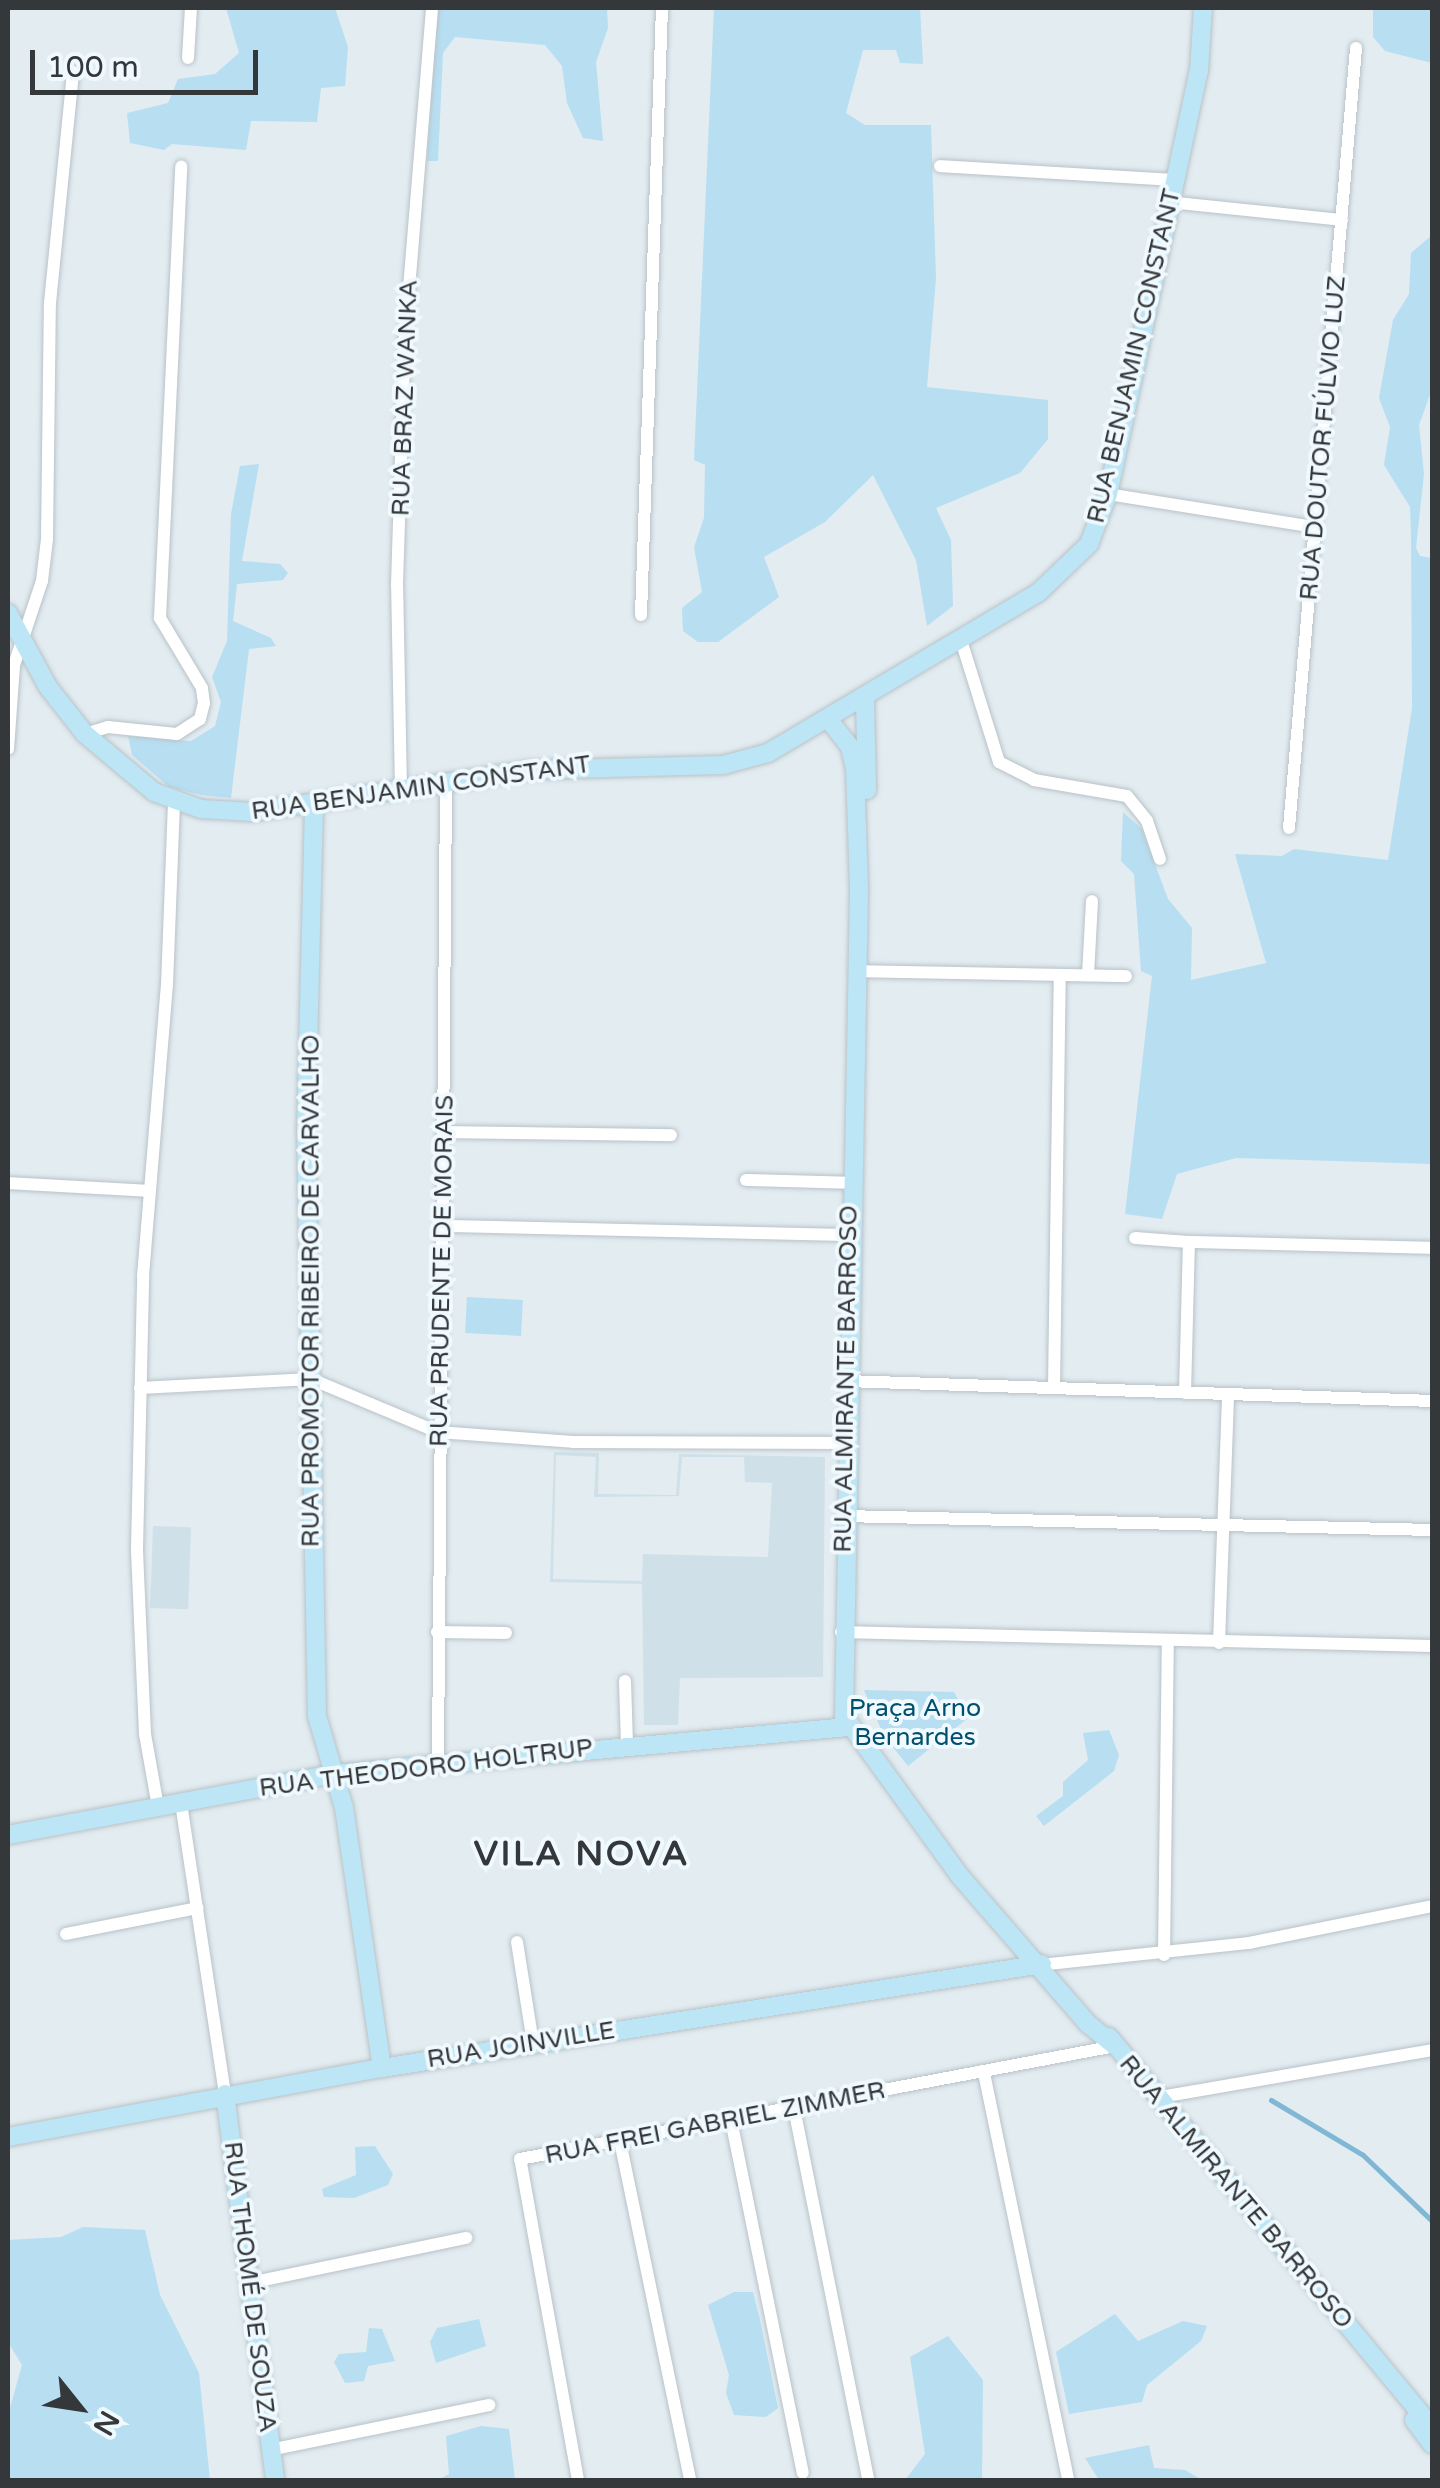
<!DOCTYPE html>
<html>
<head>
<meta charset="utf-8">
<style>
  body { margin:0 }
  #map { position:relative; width:1440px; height:2488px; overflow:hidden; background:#e2ecf1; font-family:"Varela Round",sans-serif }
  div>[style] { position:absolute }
  .built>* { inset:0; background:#cfe0e9; transform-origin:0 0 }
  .green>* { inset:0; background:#b8def2; transform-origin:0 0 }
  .stream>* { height:5px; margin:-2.5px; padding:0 2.5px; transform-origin:2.5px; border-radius:2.5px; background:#7fb7d5 }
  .roads { filter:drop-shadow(0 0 2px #b9c2c7) drop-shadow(0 0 2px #b9c2c7) }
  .street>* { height:12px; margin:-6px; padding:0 6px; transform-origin:6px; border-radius:6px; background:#fff }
  .secondary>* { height:18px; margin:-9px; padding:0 9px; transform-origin:9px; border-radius:9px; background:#bce5f5 }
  span { translate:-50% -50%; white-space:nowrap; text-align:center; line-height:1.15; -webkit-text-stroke:8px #eff9fe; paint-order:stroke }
  .street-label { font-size:25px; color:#34383a }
  .park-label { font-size:25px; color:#004f6c }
  .district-label { font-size:35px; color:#34383a; font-weight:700; letter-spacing:2.5px }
  .frame { position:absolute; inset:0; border:10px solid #34383a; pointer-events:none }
  .north { position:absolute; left:30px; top:2358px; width:100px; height:100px; -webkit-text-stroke:8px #eff9fe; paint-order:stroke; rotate:120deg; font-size:28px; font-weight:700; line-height:40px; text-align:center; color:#34383a }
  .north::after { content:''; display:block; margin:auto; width:35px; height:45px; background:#34383a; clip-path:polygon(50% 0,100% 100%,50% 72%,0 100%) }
  .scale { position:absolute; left:30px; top:50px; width:228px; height:45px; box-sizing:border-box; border:5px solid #34383a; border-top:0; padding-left:12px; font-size:30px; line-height:35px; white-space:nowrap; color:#34383a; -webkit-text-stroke:8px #eff9fe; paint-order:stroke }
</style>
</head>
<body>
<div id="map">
  <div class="built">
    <div style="clip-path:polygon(evenodd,554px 1452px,599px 1453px,598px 1494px,676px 1495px,679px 1454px,825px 1457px,823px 1677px,680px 1678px,678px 1725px,644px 1725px,642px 1584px,550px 1582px,554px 1452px,556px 1455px,596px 1457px,594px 1497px,679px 1496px,682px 1457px,744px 1457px,745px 1482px,772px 1483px,768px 1557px,643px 1554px,642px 1581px,553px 1579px,556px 1455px)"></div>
    <div style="left:153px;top:1526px;width:38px;height:82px;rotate:2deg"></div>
  </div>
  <div class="green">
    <div style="clip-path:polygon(226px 8px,335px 8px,348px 47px,345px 86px,321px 88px,317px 122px,251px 121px,246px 150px,172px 144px,164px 150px,130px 143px,127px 113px,168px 103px,178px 79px,215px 74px,239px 53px)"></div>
    <div style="clip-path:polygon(437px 8px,607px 8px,608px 28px,596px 62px,603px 141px,583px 138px,567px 103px,562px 66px,545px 45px,455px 37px,443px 53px,438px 161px,427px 161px)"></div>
    <div style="clip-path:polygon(714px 8px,920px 8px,923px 64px,900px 63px,896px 50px,863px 50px,846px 113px,865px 125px,931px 125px,936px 278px,927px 387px,1048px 400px,1048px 439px,1020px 473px,936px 508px,951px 540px,953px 606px,927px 626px,916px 560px,873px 475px,825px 522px,764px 557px,779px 597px,718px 642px,698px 642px,683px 631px,682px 608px,702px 592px,694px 547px,704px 518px,705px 465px,694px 460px)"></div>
    <div style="clip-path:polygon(1373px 8px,1432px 8px,1432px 63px,1385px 51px,1373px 37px)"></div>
    <div style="clip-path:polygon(1432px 235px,1432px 389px,1419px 425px,1424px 474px,1416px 548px,1420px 556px,1432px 558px,1432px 1164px,1236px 1158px,1177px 1174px,1162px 1219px,1125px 1214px,1152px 976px,1141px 971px,1134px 874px,1121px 861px,1123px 812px,1142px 829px,1168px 899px,1192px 928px,1191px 980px,1266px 963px,1235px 854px,1282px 856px,1294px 849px,1388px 860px,1412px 708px,1411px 533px,1410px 507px,1384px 465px,1390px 427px,1379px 398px,1393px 320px,1409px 294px,1411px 253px)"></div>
    <div style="clip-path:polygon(259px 464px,242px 561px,280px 564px,288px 573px,283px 580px,237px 584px,233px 621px,271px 638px,276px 646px,249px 649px,231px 798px,201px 795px,169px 787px,132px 755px,128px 736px,191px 741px,215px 726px,221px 702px,212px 677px,227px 641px,231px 514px,240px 466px)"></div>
    <div style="left:467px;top:1297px;width:56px;height:36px;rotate:3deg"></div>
    <div style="clip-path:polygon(864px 1690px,954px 1692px,968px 1718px,908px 1766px,884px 1736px)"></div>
    <div style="clip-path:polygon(1109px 1730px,1119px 1755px,1114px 1771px,1044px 1826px,1036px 1816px,1063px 1796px,1063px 1782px,1088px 1760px,1083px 1733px)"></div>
    <div style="clip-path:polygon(375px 2146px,393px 2174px,388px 2185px,354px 2198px,324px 2197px,322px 2189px,356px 2175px,355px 2147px)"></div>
    <div style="clip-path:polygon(83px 2227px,145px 2230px,160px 2295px,199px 2373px,210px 2480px,8px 2480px,8px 2415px,22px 2365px,8px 2342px,8px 2240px,61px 2237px)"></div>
    <div style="clip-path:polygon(734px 2292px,753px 2292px,760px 2320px,778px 2408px,766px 2417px,734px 2415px,726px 2393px,729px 2375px,708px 2305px)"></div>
    <div style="clip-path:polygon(1115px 2314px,1138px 2341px,1183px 2321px,1207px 2326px,1201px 2341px,1147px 2385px,1142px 2402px,1069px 2414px,1056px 2352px)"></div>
    <div style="clip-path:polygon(479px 2319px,486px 2346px,436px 2363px,430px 2342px,437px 2328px)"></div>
    <div style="clip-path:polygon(369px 2328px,382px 2329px,395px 2361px,368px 2366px,364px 2381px,345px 2383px,334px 2362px,339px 2354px,366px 2352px)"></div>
    <div style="clip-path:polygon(948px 2336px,983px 2380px,982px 2480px,905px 2480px,925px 2454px,910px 2357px)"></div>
    <div style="clip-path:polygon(481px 2426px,509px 2429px,515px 2480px,439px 2480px,449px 2474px,446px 2436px)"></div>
    <div style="clip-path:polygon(1149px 2445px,1154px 2468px,1185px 2470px,1202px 2480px,1099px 2480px,1085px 2458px)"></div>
  </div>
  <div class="stream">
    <div style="left:1271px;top:2100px;width:107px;rotate:30.9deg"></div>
    <div style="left:1363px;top:2155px;width:95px;rotate:43.7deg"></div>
  </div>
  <div class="roads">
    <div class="street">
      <div style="left:188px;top:58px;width:50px;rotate:-86.6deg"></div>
      <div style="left:940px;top:166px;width:233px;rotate:3.4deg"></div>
      <div style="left:1168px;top:202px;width:175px;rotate:5.9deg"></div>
      <div style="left:1108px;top:494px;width:210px;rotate:9.1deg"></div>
      <div style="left:641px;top:615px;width:607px;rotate:-88.02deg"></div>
      <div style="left:961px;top:640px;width:128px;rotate:72.7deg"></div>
      <div style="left:999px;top:762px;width:39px;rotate:27deg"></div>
      <div style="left:1034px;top:780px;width:94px;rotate:9.8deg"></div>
      <div style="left:1127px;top:796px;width:32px;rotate:51deg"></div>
      <div style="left:1147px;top:821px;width:40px;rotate:71.1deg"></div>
      <div style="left:85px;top:734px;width:24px;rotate:-17deg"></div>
      <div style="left:108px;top:727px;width:69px;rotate:5.8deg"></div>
      <div style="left:177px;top:734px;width:27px;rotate:-33deg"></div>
      <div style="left:200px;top:719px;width:16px;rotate:-76deg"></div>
      <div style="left:204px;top:703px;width:15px;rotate:-98deg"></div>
      <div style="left:202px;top:688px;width:82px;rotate:-121deg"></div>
      <div style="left:160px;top:618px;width:452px;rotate:-87.3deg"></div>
      <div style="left:8px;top:749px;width:84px;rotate:-85.9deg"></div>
      <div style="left:14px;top:665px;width:89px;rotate:-71.6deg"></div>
      <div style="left:42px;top:581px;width:42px;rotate:-83.2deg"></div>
      <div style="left:47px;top:539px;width:236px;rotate:-89.3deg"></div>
      <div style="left:50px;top:303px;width:232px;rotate:-84.3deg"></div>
      <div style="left:401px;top:789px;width:204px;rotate:-91.1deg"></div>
      <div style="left:397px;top:585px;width:248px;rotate:-88.2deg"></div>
      <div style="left:405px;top:337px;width:330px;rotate:-85.3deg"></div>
      <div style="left:1289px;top:828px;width:783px;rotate:-85.09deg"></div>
      <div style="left:856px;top:971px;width:270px;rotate:1.1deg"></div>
      <div style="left:1088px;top:975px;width:74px;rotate:-86.9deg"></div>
      <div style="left:447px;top:1132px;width:224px;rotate:0.8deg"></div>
      <div style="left:746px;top:1180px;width:105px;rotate:1.6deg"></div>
      <div style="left:8px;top:1183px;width:142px;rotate:3.2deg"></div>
      <div style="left:445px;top:1226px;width:405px;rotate:1.3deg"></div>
      <div style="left:1135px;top:1238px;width:54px;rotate:4.2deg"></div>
      <div style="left:846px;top:1381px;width:586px;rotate:1.95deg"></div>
      <div style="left:140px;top:1388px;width:171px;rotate:-3deg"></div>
      <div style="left:311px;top:1379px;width:138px;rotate:22.7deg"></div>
      <div style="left:438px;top:1432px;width:135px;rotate:4.2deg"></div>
      <div style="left:573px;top:1442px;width:271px;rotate:0.2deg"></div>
      <div style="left:1054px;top:1388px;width:413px;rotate:-89.2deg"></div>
      <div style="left:1185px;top:1393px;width:151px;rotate:-88.5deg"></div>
      <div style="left:1189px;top:1242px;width:243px;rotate:1.4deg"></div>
      <div style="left:843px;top:1516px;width:589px;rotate:1.36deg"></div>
      <div style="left:437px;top:1632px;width:69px;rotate:0.8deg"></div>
      <div style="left:841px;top:1632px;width:591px;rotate:1.36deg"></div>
      <div style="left:1219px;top:1643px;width:249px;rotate:-87.9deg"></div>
      <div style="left:625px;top:1681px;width:63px;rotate:88.2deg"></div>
      <div style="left:438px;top:1761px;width:980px;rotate:-89.53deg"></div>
      <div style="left:181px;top:1803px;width:294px;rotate:81.4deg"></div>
      <div style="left:158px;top:1807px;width:74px;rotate:-100.1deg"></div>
      <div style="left:145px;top:1734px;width:185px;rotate:-92.5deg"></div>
      <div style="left:137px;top:1549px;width:273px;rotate:-88.7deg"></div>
      <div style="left:143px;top:1276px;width:292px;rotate:-85.3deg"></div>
      <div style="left:167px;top:985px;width:184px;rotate:-87.8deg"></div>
      <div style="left:66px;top:1934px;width:134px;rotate:-11.2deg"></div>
      <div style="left:517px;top:1942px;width:102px;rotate:81deg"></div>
      <div style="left:1164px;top:1955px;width:313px;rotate:-89.3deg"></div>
      <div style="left:1049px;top:1964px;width:201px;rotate:-6deg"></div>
      <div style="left:1249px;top:1943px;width:187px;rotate:-11.4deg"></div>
      <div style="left:984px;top:2073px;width:416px;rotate:78.3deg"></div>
      <div style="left:1155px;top:2098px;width:281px;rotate:-9.8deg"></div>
      <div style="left:794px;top:2108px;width:379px;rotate:78.7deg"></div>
      <div style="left:731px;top:2120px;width:360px;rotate:78.5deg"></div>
      <div style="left:620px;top:2141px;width:346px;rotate:78.3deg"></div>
      <div style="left:250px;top:2283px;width:221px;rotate:-11.8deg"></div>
      <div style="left:270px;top:2450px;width:224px;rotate:-11.6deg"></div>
      <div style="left:578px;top:2480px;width:326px;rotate:-100.2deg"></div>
      <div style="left:520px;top:2159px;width:606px;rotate:-10.75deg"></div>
    </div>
    <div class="secondary">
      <div style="left:8px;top:613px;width:84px;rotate:61.6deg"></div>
      <div style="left:48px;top:687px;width:60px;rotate:51.8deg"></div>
      <div style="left:85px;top:734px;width:90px;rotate:40deg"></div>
      <div style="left:154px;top:792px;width:50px;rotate:19.9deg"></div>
      <div style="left:201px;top:809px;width:51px;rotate:3.4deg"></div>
      <div style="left:252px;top:812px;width:281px;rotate:-8.6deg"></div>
      <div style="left:530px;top:770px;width:193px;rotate:-1.5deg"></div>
      <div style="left:723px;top:765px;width:47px;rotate:-14.9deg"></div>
      <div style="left:768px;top:753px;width:315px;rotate:-30.7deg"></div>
      <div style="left:1039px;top:592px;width:69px;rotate:-43.8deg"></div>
      <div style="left:1089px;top:544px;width:53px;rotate:-69.2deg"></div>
      <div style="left:1108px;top:494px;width:433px;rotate:-77.9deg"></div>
      <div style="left:1199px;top:71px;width:63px;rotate:-86.4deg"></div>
      <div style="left:865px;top:700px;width:90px;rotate:88.7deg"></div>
      <div style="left:829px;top:720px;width:34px;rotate:52deg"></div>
      <div style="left:850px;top:747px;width:22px;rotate:77deg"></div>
      <div style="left:855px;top:768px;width:122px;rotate:88.1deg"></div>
      <div style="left:859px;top:890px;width:826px;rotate:91.04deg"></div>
      <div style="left:844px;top:1716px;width:196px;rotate:54.1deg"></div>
      <div style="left:959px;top:1875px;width:196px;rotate:49.1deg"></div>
      <div style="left:1087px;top:2023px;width:36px;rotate:39deg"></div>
      <div style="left:314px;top:805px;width:322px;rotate:91.4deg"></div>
      <div style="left:306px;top:1127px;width:589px;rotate:88.93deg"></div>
      <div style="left:317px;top:1716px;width:96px;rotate:73.6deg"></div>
      <div style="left:344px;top:1808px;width:263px;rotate:81.7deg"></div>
      <div style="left:8px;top:1835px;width:331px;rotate:-10.6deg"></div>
      <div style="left:333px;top:1774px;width:517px;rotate:-5.21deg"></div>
      <div style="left:1109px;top:2037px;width:506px;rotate:50.37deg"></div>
      <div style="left:225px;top:2094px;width:389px;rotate:82.6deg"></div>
      <div style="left:8px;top:2137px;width:380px;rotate:-10.5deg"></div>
      <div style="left:382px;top:2068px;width:668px;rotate:-8.95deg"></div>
      <div style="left:1414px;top:2420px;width:30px;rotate:53deg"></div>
    </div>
  </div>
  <div class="street-label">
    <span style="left:1134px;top:356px;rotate:-77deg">RUA BENJAMIN CONSTANT</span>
    <span style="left:405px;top:398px;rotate:-88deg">RUA BRAZ WANKA</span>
    <span style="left:1323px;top:438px;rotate:-85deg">RUA DOUTOR FÚLVIO LUZ</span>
    <span style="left:421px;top:788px;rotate:-8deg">RUA BENJAMIN CONSTANT</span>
    <span style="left:442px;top:1271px;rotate:-89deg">RUA PRUDENTE DE MORAIS</span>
    <span style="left:311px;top:1291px;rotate:-90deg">RUA PROMOTOR RIBEIRO DE CARVALHO</span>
    <span style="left:846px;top:1379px;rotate:-89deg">RUA ALMIRANTE BARROSO</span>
    <span style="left:426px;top:1768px;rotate:-7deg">RUA THEODORO HOLTRUP</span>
    <span style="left:521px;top:2045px;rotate:-9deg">RUA JOINVILLE</span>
    <span style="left:715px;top:2123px;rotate:-11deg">RUA FREI GABRIEL ZIMMER</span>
    <span style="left:1236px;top:2192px;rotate:50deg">RUA ALMIRANTE BARROSO</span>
    <span style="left:250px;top:2287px;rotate:83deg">RUA THOMÉ DE SOUZA</span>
  </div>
  <div class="park-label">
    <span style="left:915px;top:1723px">Praça Arno<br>Bernardes</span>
  </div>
  <div class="district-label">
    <span style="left:582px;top:1854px">VILA NOVA</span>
  </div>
  <div class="frame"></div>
  <div class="north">N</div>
  <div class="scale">100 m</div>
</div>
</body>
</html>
